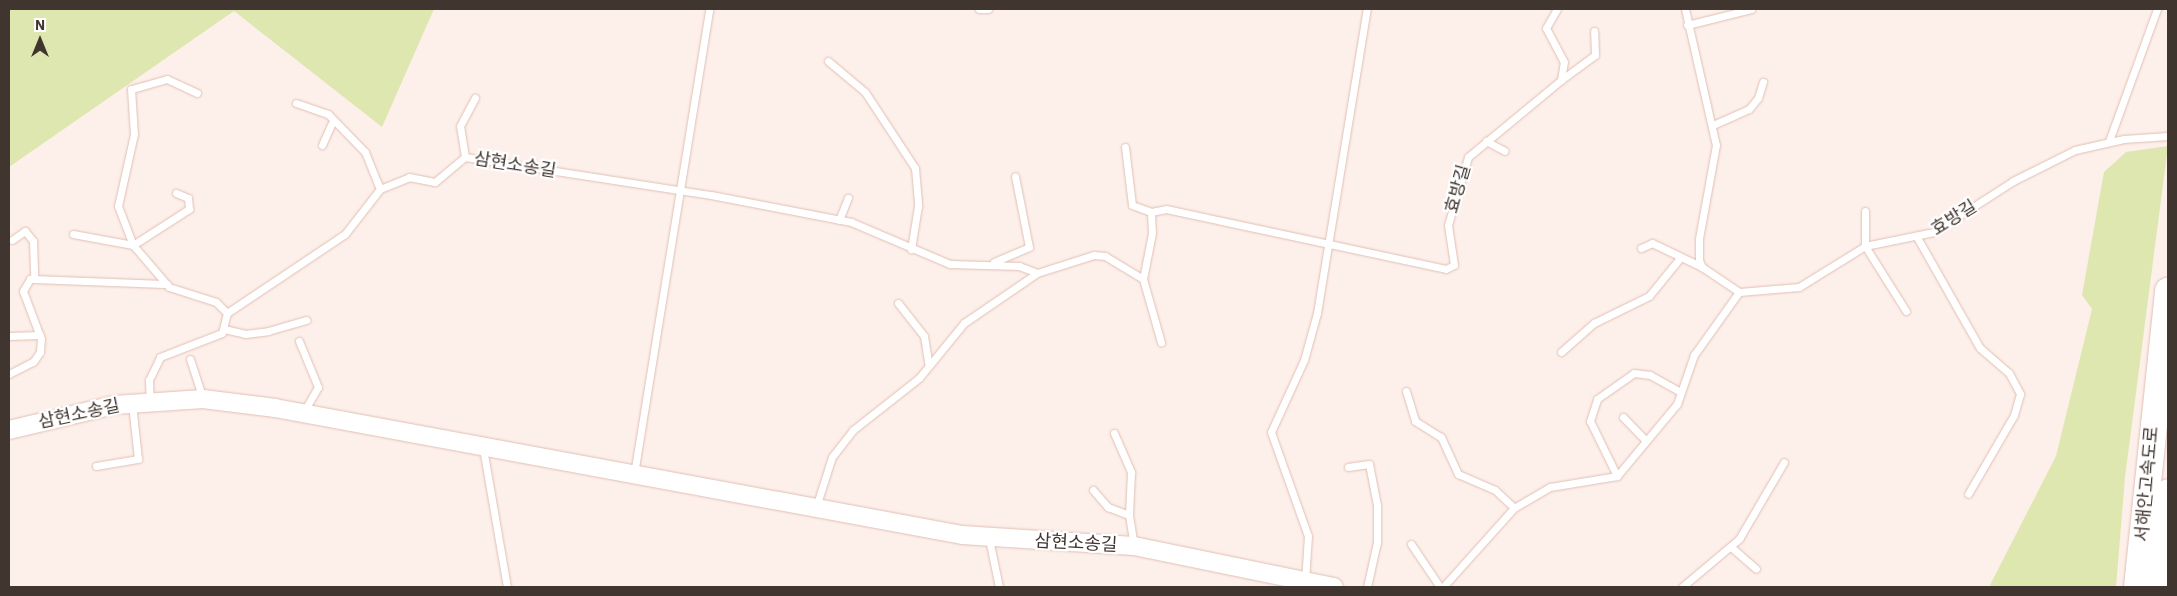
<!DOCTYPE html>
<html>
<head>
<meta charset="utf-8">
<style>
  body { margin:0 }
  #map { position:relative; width:2177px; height:596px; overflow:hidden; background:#fdefea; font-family:"IBM Plex Sans","Noto Sans KR",sans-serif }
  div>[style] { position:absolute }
  .green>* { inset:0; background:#dee7af }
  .roads { filter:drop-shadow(0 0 1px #e0c0b3) drop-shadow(0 0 1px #e0c0b3) }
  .service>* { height:7px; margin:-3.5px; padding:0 3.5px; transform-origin:3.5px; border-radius:3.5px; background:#fff }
  .tertiary>* { height:18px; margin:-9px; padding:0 9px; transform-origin:9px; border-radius:9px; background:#fff }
  .motorway>* { height:26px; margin:-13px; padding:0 13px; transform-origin:13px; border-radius:13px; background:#fff }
  span { translate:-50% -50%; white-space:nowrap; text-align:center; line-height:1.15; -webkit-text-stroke:4.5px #fff; paint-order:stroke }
  .street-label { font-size:18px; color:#41352f }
  .frame { position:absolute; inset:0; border:10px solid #41352f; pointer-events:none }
  .north { position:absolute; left:15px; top:15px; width:50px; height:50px; -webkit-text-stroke:4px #fff; paint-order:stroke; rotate:0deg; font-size:14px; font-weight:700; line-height:20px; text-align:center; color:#41352f }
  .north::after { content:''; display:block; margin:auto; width:18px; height:22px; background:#41352f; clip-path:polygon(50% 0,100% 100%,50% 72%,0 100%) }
</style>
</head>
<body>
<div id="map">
  <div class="green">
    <div style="clip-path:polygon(9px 9px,434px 9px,382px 127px,234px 11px,9px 167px)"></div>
    <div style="clip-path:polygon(2168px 146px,2125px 477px,2116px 587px,1989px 587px,2056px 456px,2092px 309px,2082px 295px,2104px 172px,2126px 152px)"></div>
  </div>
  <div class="roads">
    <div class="service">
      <div style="left:979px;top:9px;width:9px"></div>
      <div style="left:1685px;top:9px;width:139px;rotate:77.2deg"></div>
      <div style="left:1716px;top:145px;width:96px;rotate:100.3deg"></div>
      <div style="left:1699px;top:239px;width:21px;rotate:90deg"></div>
      <div style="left:1699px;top:260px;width:8px;rotate:67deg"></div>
      <div style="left:1702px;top:267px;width:45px;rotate:34deg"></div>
      <div style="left:1739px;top:292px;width:60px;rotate:-4.8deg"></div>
      <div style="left:1799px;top:287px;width:78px;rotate:-31.8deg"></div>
      <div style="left:1865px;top:246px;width:70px;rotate:-11.5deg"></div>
      <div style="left:1934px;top:232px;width:94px;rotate:-32.8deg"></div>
      <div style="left:2013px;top:181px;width:69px;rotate:-26.6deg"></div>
      <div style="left:2075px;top:150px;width:50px;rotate:-12.7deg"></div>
      <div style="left:2124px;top:139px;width:44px;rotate:-3.9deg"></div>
      <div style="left:1687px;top:25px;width:66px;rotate:-14deg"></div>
      <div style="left:828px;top:61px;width:48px;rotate:40deg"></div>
      <div style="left:865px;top:92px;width:91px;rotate:56.7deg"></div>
      <div style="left:915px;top:168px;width:38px;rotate:85deg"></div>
      <div style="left:918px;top:206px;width:44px;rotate:99.2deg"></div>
      <div style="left:1561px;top:80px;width:42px;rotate:-36.3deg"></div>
      <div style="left:1595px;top:55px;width:24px;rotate:-92deg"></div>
      <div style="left:197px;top:93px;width:33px;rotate:-155deg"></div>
      <div style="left:167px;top:79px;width:37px;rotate:164deg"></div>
      <div style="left:131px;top:89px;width:45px;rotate:86.2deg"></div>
      <div style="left:134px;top:134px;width:74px;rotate:102.5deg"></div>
      <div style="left:118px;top:206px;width:42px;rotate:69deg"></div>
      <div style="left:133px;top:245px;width:55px;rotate:49.4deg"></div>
      <div style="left:169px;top:287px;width:49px;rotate:17.7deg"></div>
      <div style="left:216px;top:302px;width:16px;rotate:45deg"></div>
      <div style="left:227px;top:313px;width:142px;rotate:-33.8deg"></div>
      <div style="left:345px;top:234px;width:57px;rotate:-52.1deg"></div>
      <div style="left:380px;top:189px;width:31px;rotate:-22deg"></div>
      <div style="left:409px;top:177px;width:26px;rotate:11deg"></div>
      <div style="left:435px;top:182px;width:39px;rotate:-40deg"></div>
      <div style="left:465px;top:157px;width:249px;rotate:8.8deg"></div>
      <div style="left:711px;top:195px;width:143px;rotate:10.9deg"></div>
      <div style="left:851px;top:222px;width:108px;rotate:23deg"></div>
      <div style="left:950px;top:264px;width:69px;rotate:1.7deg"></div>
      <div style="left:1019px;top:266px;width:19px;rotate:21deg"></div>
      <div style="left:1037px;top:273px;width:60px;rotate:-17.5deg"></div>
      <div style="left:1094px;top:255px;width:11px;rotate:5deg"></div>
      <div style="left:1105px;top:256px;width:44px;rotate:31.2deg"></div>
      <div style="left:1143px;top:279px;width:47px;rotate:-78.9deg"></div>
      <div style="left:1152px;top:233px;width:21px;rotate:-93deg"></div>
      <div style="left:1151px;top:212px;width:15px;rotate:-11deg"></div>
      <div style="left:1166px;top:209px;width:286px;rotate:12.1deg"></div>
      <div style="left:1446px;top:269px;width:9px;rotate:-27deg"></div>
      <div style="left:1454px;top:265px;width:40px;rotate:-98.5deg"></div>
      <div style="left:1448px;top:225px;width:71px;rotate:-73.6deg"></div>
      <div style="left:1468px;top:157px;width:121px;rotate:-39.6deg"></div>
      <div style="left:1561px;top:80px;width:18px;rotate:-81deg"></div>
      <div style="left:1564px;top:62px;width:38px;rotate:-118deg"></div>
      <div style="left:1546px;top:28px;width:22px;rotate:-60deg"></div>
      <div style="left:296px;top:103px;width:34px;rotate:19deg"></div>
      <div style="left:328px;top:114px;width:53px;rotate:45.8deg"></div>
      <div style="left:365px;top:152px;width:40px;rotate:68deg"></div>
      <div style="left:1713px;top:125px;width:39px;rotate:-24deg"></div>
      <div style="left:1749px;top:109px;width:14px;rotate:-51deg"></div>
      <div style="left:1758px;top:98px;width:17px;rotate:-73deg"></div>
      <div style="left:1486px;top:141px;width:21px;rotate:28deg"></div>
      <div style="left:2109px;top:141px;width:140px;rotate:-70deg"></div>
      <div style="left:322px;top:145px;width:24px;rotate:-66deg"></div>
      <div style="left:1125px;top:147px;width:58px;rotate:83.1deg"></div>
      <div style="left:1132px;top:205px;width:20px;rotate:20deg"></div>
      <div style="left:465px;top:157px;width:31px;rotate:-99deg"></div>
      <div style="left:460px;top:126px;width:32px;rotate:-62deg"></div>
      <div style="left:1865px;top:211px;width:35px;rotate:90deg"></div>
      <div style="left:1865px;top:246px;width:77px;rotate:57.8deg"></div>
      <div style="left:839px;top:220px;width:24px;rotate:-68deg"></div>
      <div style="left:73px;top:234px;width:61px;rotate:10.4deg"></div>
      <div style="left:133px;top:245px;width:67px;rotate:-32.7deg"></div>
      <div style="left:189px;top:209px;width:11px;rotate:-95deg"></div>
      <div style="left:188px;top:198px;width:13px;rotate:-157deg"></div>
      <div style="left:1918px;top:239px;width:125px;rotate:60.4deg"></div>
      <div style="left:1980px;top:348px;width:38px;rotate:41deg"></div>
      <div style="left:2009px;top:373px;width:24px;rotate:62deg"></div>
      <div style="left:2020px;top:394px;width:22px;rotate:106deg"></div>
      <div style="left:2014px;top:415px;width:91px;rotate:120.2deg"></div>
      <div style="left:12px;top:240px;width:16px;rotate:-35deg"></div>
      <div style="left:25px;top:231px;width:13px;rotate:51deg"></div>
      <div style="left:33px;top:241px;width:37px;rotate:88deg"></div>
      <div style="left:1641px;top:248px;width:12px;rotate:-24deg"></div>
      <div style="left:1652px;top:243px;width:55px;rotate:25.6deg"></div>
      <div style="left:994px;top:262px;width:38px;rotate:-23deg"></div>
      <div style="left:1029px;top:247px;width:72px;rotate:-101.2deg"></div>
      <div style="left:1143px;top:279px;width:66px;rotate:74.1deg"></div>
      <div style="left:898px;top:303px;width:42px;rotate:51.8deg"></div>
      <div style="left:924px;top:336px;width:30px;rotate:81deg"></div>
      <div style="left:224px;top:329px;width:22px;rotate:13deg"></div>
      <div style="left:245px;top:334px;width:23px;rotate:-7deg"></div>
      <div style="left:268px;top:331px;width:40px;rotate:-16deg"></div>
      <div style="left:9px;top:336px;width:31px;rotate:-2deg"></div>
      <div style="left:299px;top:341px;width:50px;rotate:67.6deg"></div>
      <div style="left:318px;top:387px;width:30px;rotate:120deg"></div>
      <div style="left:1561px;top:352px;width:44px;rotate:-41.3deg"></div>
      <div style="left:1594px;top:323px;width:61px;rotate:-26.1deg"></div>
      <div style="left:1649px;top:296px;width:49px;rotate:-50.8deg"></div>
      <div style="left:190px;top:359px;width:42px;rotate:72deg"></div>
      <div style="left:9px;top:374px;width:27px;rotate:-27deg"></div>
      <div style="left:33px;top:362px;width:12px;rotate:-55deg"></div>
      <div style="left:40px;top:352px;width:13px;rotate:-86deg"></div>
      <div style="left:41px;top:339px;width:51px;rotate:-110.6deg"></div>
      <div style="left:23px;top:291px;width:14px;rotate:-60deg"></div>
      <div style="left:30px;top:279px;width:137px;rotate:2.1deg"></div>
      <div style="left:1406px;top:391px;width:31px;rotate:73deg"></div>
      <div style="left:1415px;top:421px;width:31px;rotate:32deg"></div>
      <div style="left:1441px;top:437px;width:41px;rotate:65.3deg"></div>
      <div style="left:1458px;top:474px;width:40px;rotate:23.4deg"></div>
      <div style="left:1495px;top:490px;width:26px;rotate:43deg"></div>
      <div style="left:150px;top:402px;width:22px;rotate:-93deg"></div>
      <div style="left:149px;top:380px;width:25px;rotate:-64deg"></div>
      <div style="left:160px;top:357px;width:66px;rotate:-21.2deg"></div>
      <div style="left:222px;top:333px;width:21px;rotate:-76deg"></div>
      <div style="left:1623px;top:417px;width:33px;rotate:46deg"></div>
      <div style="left:1114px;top:433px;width:43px;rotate:66.4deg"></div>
      <div style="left:1131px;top:472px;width:43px;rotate:92.7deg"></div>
      <div style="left:1129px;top:515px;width:31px;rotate:81deg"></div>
      <div style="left:483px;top:448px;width:141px;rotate:80.2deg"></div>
      <div style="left:96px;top:466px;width:43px;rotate:-9.5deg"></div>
      <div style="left:138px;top:459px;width:55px;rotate:-96.2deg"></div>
      <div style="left:1348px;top:467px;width:21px;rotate:-8deg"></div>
      <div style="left:1369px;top:464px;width:42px;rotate:79deg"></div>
      <div style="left:1377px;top:505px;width:37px;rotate:90deg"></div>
      <div style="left:1377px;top:542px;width:46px;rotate:102.5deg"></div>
      <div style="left:634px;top:474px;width:471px;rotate:-80.8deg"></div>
      <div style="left:1617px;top:476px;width:61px;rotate:-116.1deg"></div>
      <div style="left:1590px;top:421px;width:23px;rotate:-72deg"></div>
      <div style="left:1597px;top:399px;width:45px;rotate:-35.1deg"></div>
      <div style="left:1634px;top:373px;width:16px;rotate:7deg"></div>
      <div style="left:1650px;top:375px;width:35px;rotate:29deg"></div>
      <div style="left:1093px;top:490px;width:23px;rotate:49deg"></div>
      <div style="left:1108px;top:507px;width:22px;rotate:21deg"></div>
      <div style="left:816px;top:507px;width:52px;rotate:-72.3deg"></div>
      <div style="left:832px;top:457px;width:34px;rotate:-52deg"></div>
      <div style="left:853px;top:430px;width:84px;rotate:-38.2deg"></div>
      <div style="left:919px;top:378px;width:71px;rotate:-50.7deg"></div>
      <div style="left:964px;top:323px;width:88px;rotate:-34.4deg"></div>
      <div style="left:989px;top:539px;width:49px;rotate:78.2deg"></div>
      <div style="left:1411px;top:544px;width:52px;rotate:56deg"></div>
      <div style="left:1731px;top:547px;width:33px;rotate:41deg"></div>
      <div style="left:1305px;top:581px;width:45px;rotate:-86.2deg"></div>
      <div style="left:1308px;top:536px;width:110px;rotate:-109.6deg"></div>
      <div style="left:1271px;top:432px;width:79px;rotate:-65.4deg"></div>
      <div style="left:1304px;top:360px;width:49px;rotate:-74.5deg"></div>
      <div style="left:1317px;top:313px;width:308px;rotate:-80.7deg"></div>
      <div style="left:1443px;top:587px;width:106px;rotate:-48.1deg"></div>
      <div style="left:1514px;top:508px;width:42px;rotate:-30.3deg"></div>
      <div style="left:1550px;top:487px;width:68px;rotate:-9.3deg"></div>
      <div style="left:1617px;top:476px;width:94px;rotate:-50.2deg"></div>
      <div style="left:1677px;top:404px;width:52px;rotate:-70.9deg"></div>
      <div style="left:1694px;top:355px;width:77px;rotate:-54.5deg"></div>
      <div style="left:1682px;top:587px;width:75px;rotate:-40.1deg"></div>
      <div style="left:1739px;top:539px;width:89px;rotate:-59.7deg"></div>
    </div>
    <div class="tertiary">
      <div style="left:9px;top:430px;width:108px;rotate:-13.4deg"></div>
      <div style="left:114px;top:405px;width:89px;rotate:-3.9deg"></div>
      <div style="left:203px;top:399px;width:73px;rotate:7.1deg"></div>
      <div style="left:275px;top:408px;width:699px;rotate:10.47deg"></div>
      <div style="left:962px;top:535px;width:172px;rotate:3.7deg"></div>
      <div style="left:1134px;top:546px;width:204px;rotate:11.6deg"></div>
    </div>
    <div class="motorway">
      <div style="left:2137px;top:587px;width:298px;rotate:-84deg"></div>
      <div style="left:2160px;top:587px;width:95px;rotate:-85.2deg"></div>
    </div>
  </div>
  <div class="street-label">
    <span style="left:515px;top:165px;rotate:9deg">삼현소송길</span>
    <span style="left:1458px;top:189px;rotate:-74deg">효방길</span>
    <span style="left:1954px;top:218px;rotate:-32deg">효방길</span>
    <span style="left:79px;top:414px;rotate:-12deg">삼현소송길</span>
    <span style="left:2147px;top:484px;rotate:-85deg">서해안고속도로</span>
    <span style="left:1076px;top:543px;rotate:3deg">삼현소송길</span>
  </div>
  <div class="frame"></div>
  <div class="north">N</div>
</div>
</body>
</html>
